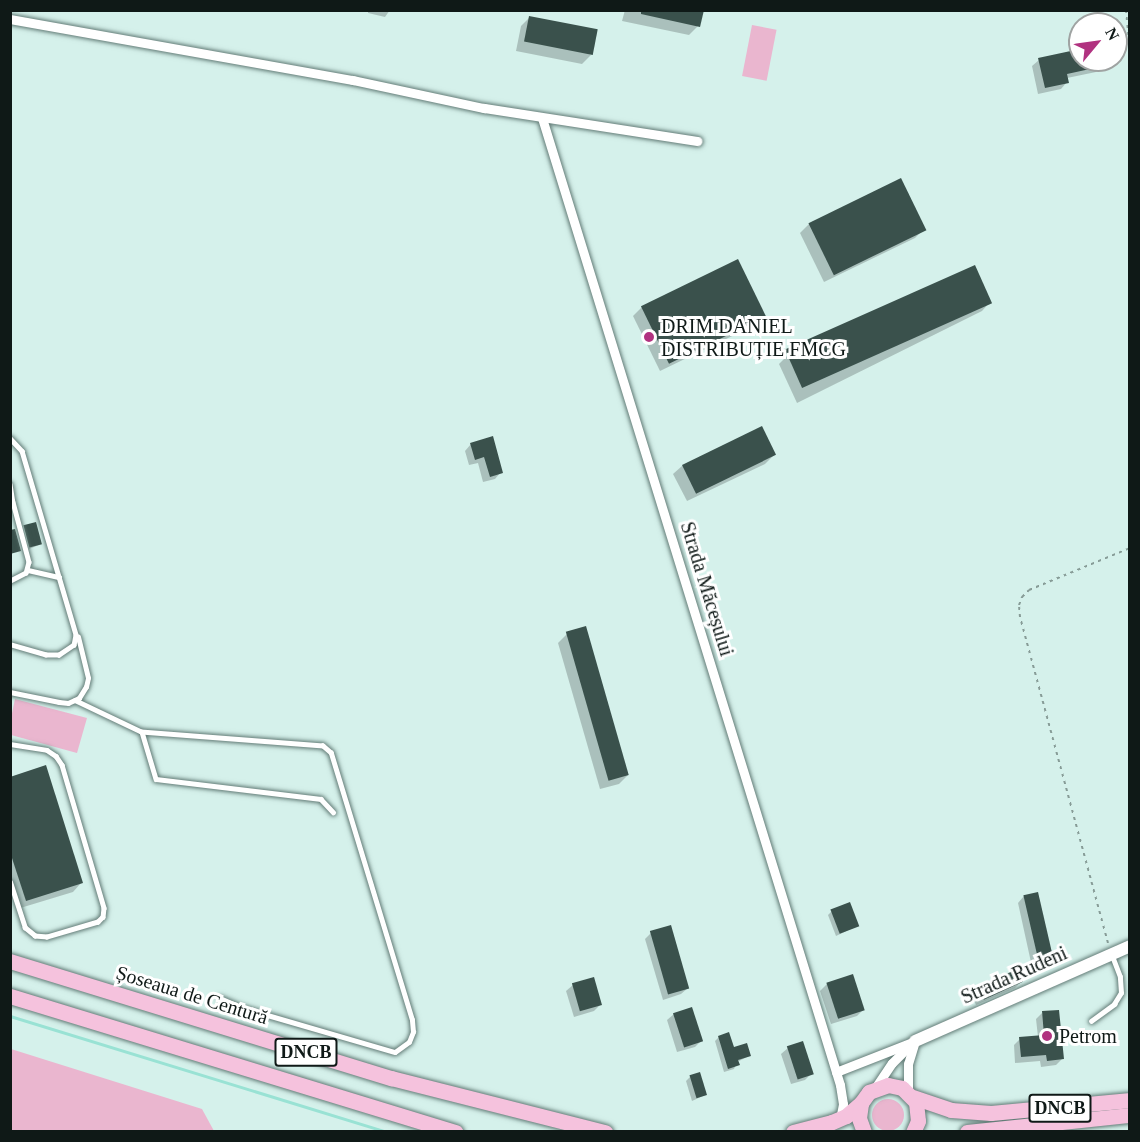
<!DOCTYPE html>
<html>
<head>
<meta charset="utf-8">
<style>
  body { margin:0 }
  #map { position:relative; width:1140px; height:1142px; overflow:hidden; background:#d5f1eb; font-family:Georgia,serif }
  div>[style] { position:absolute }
  .green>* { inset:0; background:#eab6cf; transform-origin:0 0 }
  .round { border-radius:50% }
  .shadow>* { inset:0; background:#0003 }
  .stream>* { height:3px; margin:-1.5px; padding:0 1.5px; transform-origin:1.5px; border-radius:1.5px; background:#99e2d4 }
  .building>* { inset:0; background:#3a514c; transform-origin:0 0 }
  .path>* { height:2px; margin-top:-1px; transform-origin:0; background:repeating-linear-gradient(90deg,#879c97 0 3px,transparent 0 7.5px) }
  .roads { filter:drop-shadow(0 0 2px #637c77) drop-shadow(0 0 2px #637c77) }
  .service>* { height:4.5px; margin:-2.25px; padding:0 2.25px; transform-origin:2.25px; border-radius:2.25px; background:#fff }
  .minor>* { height:9px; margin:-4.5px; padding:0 4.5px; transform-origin:4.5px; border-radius:4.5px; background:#fff }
  .tertiary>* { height:12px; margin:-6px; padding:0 6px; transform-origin:6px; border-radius:6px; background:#fff }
  .primary>* { height:15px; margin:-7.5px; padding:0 7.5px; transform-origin:7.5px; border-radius:7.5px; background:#f5c2dd }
  .dots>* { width:16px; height:16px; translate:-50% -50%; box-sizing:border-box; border:3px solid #fff; border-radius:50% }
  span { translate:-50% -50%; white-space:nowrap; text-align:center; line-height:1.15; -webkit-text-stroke:6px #fff; paint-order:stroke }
  .shield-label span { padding:2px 4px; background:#fff; border:2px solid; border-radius:4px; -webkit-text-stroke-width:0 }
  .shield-label { font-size:18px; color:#0f1917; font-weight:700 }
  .poi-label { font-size:20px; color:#0f1917 }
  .left { translate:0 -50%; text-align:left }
  .street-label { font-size:20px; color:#0f1917 }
  .frame { position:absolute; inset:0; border:12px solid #0f1917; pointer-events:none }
  .north { position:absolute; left:1068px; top:12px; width:60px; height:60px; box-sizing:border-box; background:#fff; border:2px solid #9fa3a2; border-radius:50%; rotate:61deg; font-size:16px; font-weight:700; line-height:24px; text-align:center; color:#0f1917 }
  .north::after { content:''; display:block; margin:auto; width:21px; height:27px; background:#b13280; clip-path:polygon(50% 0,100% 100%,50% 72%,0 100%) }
</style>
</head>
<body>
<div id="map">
  <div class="green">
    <div style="left:752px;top:25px;width:25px;height:52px;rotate:11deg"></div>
    <div style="clip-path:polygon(15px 699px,87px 718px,77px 753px,11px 735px,11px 718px)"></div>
    <div style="clip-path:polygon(11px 1049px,202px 1109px,214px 1131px,11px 1131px)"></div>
    <div class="round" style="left:872px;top:1099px;width:32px;height:32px"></div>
  </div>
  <div class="shadow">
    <div style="clip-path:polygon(368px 10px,390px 10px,385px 17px,368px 13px)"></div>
    <div style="clip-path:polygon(625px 10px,702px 10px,698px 26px,689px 35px,622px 21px)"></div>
    <div style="clip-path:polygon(530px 17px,591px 55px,582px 64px,516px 51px,521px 26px)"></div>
    <div style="clip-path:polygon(1080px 51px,1080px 60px,1102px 60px,1103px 65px,1096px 72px,1067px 78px,1067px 82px,1061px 89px,1038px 94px,1032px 66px,1039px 60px)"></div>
    <div style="clip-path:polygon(900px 180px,924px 229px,915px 238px,824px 282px,800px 233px,809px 224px)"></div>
    <div style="clip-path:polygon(974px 267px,990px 302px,982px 311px,797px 403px,779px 364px,787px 356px)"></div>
    <div style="clip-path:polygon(642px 307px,764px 316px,755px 325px,660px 371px,633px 316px)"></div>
    <div style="clip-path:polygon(471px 444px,501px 472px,495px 479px,483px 482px,478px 463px,469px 465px,465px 451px)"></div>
    <div style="clip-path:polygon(774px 455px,765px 464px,687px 501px,673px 474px,682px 466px)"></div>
    <div style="clip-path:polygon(25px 527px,41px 544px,39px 545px,29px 549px)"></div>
    <div style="clip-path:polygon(567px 634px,628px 775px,619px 784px,600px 789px,558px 643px)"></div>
    <div style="clip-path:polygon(10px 778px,81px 883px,73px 892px,17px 909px,10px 888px)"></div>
    <div style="clip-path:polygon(1024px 896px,1052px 957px,1045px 964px,1032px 967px,1018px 903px)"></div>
    <div style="clip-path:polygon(832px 911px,857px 926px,836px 936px,828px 915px)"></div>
    <div style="clip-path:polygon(651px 933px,688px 988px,681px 994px,663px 1000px,645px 939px)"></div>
    <div style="clip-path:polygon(1021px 982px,1015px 988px,976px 1005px,971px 993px,978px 987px)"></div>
    <div style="clip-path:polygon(827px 984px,863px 1010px,857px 1016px,831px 1024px,820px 991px)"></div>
    <div style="clip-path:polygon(573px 985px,600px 1005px,594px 1011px,574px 1017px,566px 991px)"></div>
    <div style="clip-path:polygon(1042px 1013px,1062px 1059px,1056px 1065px,1041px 1067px,1040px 1061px,1015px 1063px,1014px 1045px,1020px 1039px,1038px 1037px,1036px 1019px)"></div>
    <div style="clip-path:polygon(674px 1014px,701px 1041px,695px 1047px,677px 1052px,667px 1020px)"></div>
    <div style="clip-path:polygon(719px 1037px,733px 1048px,749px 1056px,737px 1062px,734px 1069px,724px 1072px,715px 1041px)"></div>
    <div style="clip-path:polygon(788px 1048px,812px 1073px,805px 1080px,791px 1084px,781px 1054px)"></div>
    <div style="clip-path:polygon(690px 1077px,705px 1095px,692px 1101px,686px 1081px)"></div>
  </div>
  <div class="stream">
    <div style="left:10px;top:1016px;width:394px;rotate:17.1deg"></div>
  </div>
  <div class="building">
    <div style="clip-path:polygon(641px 10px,704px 10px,700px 27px,641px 14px)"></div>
    <div style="left:529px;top:16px;width:70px;height:26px;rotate:11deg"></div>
    <div style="clip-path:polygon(1080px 49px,1080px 60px,1113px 60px,1113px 64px,1067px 74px,1069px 83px,1045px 88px,1038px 58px)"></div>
    <div style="left:901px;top:178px;width:58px;height:103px;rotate:64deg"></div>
    <div style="left:738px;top:259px;width:64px;height:108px;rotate:64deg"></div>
    <div style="left:975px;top:265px;width:42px;height:208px;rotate:66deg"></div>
    <div style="left:762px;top:426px;width:32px;height:89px;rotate:64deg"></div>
    <div style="clip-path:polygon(493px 436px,503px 473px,490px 477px,484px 457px,475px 460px,470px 443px)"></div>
    <div style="left:36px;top:522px;width:23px;height:13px;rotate:75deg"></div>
    <div style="clip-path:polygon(15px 529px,21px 551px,10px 554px,10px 530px)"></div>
    <div style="left:586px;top:626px;width:155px;height:21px;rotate:74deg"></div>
    <div style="clip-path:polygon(46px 765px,83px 883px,26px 901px,10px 852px,10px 777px)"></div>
    <div style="left:1038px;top:892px;width:68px;height:15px;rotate:77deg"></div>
    <div style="left:850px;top:902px;width:26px;height:21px;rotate:69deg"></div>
    <div style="left:671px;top:925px;width:66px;height:22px;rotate:74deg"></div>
    <div style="left:1017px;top:969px;width:14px;height:43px;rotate:65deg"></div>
    <div style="left:853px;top:974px;width:38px;height:28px;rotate:72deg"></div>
    <div style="left:594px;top:977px;width:29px;height:23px;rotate:74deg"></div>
    <div style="left:692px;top:1007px;width:36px;height:20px;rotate:72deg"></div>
    <div style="clip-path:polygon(1059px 1010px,1064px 1059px,1047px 1061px,1046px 1055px,1021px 1057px,1019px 1037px,1044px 1035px,1042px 1011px)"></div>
    <div style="clip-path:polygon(729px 1032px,734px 1047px,747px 1043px,751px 1056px,738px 1060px,740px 1065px,728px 1069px,718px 1036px)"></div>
    <div style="left:803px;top:1041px;width:35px;height:17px;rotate:72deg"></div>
    <div style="left:700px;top:1072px;width:24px;height:11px;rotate:73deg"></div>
  </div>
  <div class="path">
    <div style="left:1126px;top:10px;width:43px;rotate:84.7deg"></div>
    <div style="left:1108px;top:943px;width:338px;rotate:-105.1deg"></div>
    <div style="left:1020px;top:617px;width:12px;rotate:-95deg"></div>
    <div style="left:1019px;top:605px;width:9px;rotate:-69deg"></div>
    <div style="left:1022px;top:597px;width:10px;rotate:-45deg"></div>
    <div style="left:1029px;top:590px;width:109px;rotate:-22.6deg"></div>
  </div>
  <div class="roads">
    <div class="service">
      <div style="left:10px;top:438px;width:18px;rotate:47deg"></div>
      <div style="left:22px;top:451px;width:192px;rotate:73.6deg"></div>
      <div style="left:76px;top:635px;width:10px;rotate:101deg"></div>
      <div style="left:74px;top:645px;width:18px;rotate:146deg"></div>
      <div style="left:59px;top:655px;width:13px;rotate:180deg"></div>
      <div style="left:46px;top:655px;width:37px;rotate:-164deg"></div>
      <div style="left:10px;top:484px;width:18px;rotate:81deg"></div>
      <div style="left:13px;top:502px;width:62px;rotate:75.1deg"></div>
      <div style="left:29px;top:562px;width:11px;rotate:105deg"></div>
      <div style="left:26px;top:573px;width:18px;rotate:153deg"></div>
      <div style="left:28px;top:570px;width:32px;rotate:13deg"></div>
      <div style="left:10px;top:692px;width:50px;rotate:11.5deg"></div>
      <div style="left:59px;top:702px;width:9px;rotate:6deg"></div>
      <div style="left:68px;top:703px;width:12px;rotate:-24deg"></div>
      <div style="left:79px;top:698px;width:13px;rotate:-58deg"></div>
      <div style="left:86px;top:687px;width:9px;rotate:-77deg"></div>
      <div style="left:88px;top:678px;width:42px;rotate:-103.7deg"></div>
      <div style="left:75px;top:700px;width:74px;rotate:25.5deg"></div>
      <div style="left:10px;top:744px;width:37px;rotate:9deg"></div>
      <div style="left:47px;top:750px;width:11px;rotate:34deg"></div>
      <div style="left:56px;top:756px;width:11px;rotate:56deg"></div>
      <div style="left:62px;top:765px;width:149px;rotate:73.6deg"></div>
      <div style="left:104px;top:908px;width:9px;rotate:96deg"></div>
      <div style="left:103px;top:917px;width:7px;rotate:135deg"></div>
      <div style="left:98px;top:922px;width:53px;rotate:163.6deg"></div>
      <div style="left:47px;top:937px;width:12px;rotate:-175deg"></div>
      <div style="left:35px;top:936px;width:13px;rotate:-141deg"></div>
      <div style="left:25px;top:928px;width:48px;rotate:-108.1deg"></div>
      <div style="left:220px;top:998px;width:22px;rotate:24deg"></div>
      <div style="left:240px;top:1007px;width:161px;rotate:16.2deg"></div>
      <div style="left:395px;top:1052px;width:17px;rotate:-36deg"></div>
      <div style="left:409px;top:1042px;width:11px;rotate:-68deg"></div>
      <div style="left:413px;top:1032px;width:12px;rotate:-95deg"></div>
      <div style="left:412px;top:1020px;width:279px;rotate:-106.9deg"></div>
      <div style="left:331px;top:753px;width:11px;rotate:-139deg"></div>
      <div style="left:323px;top:746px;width:182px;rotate:-175.6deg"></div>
      <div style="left:142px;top:732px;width:49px;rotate:73.4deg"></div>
      <div style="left:156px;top:779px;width:166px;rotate:6.9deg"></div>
      <div style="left:321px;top:799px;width:18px;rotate:47deg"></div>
      <div style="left:1091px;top:1021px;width:29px;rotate:-36deg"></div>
      <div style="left:1114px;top:1004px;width:13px;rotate:-58deg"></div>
      <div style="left:1121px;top:993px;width:16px;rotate:-94deg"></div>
      <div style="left:1120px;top:977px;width:22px;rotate:-111deg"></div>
    </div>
    <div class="minor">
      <div style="left:10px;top:19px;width:348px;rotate:10.1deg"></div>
      <div style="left:353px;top:80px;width:134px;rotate:12.1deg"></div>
      <div style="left:484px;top:108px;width:216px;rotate:8.8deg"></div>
      <div style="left:542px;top:118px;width:1012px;rotate:72.87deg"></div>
      <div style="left:840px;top:1085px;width:19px;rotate:81deg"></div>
      <div style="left:843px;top:1104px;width:15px;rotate:101deg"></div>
      <div style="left:836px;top:1072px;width:85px;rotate:-21.4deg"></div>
      <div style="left:875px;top:1088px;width:30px;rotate:-56deg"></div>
      <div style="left:892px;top:1063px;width:24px;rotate:-45deg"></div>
      <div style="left:908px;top:1092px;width:28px;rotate:-90deg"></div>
      <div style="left:908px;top:1064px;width:24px;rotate:-73deg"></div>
    </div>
    <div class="tertiary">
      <div style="left:915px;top:1041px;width:235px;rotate:-23.8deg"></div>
    </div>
    <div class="primary">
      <div style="left:10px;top:961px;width:399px;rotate:17.1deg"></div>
      <div style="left:391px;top:1078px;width:221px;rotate:14.2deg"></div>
      <div style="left:10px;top:996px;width:466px;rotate:17deg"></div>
      <div style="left:913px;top:1097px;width:40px;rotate:18.9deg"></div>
      <div style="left:951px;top:1110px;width:40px;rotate:4.3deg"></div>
      <div style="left:991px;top:1113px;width:140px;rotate:-5.3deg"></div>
      <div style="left:793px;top:1132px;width:40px;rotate:-14.4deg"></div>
      <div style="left:832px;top:1122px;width:15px;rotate:-23deg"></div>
      <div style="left:846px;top:1116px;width:20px;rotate:-41deg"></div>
      <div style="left:864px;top:1132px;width:15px;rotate:-110deg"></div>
      <div style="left:859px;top:1118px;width:15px;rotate:-82deg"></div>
      <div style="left:861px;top:1103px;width:14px;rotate:-54deg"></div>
      <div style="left:869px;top:1092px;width:20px;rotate:-20deg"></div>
      <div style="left:888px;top:1085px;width:14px;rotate:12deg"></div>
      <div style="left:902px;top:1088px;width:20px;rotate:45deg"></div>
      <div style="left:916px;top:1102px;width:19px;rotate:84deg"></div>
      <div style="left:918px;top:1121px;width:12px;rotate:114deg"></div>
      <div style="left:967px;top:1132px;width:164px;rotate:-6deg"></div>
    </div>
  </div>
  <div class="dots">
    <div style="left:649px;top:337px;background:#b13280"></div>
    <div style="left:1047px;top:1036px;background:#b13280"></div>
  </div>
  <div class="shield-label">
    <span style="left:306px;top:1052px">DNCB</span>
    <span style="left:1060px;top:1108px">DNCB</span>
  </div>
  <div class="poi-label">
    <span class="left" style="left:661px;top:338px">DRIM DANIEL<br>DISTRIBUȚIE FMCG</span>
    <span class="left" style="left:1059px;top:1036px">Petrom</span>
  </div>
  <div class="street-label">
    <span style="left:707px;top:589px;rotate:73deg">Strada Măceșului</span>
    <span style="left:1014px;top:975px;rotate:-24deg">Strada Rudeni</span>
    <span style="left:192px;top:995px;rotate:17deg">Șoseaua de Centură</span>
  </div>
  <div class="frame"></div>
  <div class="north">N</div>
</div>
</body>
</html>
